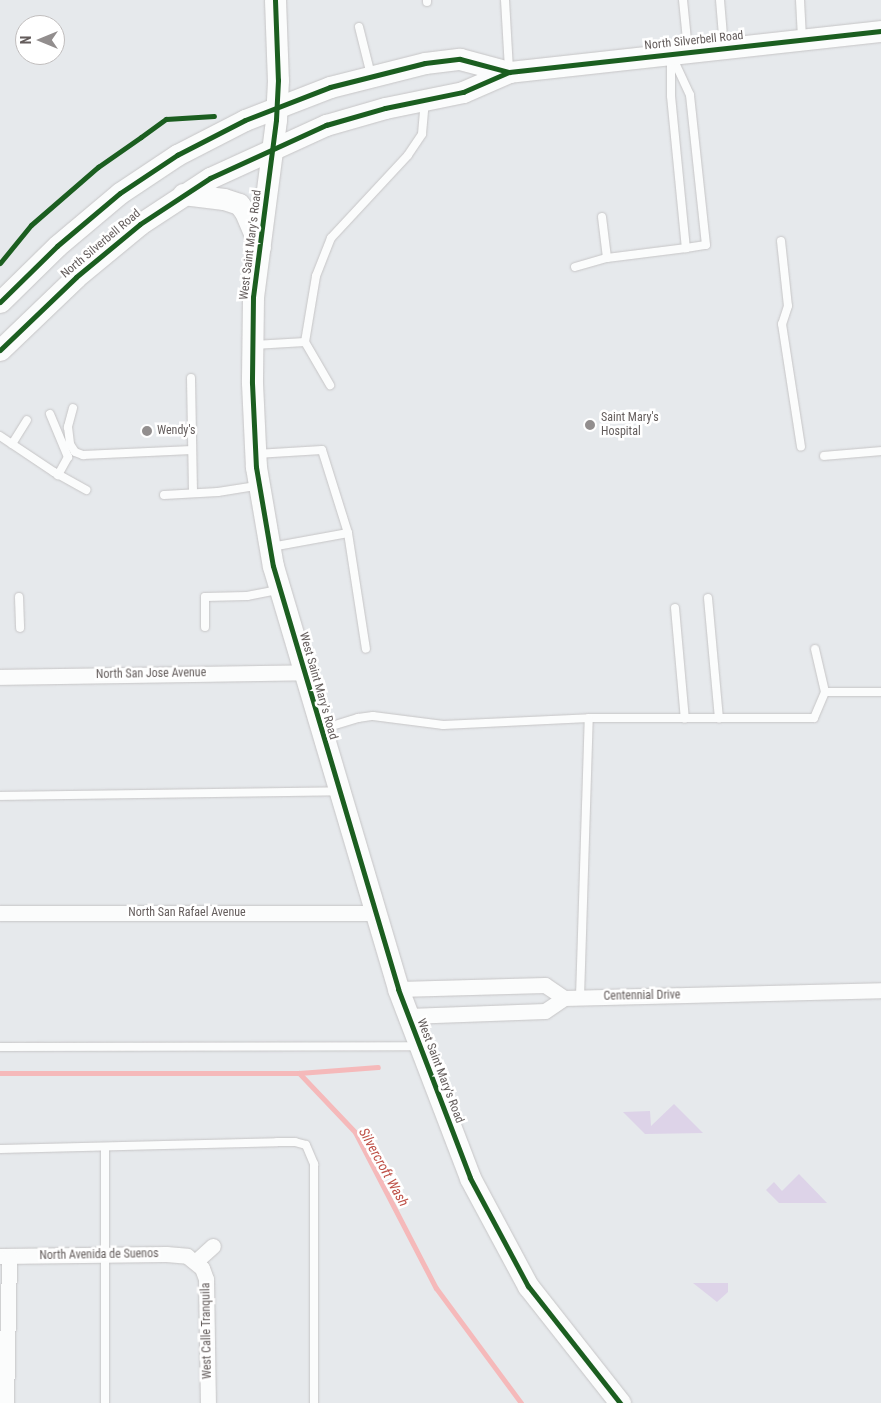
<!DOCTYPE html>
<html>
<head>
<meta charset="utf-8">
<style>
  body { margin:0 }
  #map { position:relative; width:881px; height:1403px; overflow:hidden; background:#e6e9ec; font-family:"Roboto Condensed",sans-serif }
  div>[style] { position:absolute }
  .green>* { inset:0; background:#ddd3e8 }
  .stream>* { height:5px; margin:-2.5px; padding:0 2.5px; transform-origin:2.5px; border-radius:2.5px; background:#f5b9ba }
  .roads { filter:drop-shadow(0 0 1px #c6c5c6) drop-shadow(0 0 1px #c6c5c6) }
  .lane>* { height:8px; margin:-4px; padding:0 4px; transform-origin:4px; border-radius:4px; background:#fbfcfc }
  .street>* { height:15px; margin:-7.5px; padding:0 7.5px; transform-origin:7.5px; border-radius:7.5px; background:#fbfcfc }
  .secondary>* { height:21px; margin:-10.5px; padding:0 10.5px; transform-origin:10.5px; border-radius:10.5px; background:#fbfcfc }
  .cycleway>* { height:5px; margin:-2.5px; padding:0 2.5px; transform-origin:2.5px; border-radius:2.5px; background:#1b5e20 }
  .dots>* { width:14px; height:14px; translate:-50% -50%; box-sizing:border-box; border:2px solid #fff; border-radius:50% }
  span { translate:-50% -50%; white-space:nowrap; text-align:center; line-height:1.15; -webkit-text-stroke:5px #fff; paint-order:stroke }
  .street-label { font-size:12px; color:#645d5c }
  .poi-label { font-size:12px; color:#645d5c }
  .left { translate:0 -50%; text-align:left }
  .water-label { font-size:14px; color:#bf5148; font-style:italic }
  .north { position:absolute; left:15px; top:15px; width:50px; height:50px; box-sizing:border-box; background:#fff; border:1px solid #c1bebe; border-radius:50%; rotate:270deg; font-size:14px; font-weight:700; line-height:20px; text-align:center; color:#645d5c }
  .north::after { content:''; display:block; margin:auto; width:18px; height:22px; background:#928e8e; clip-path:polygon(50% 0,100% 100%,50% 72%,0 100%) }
</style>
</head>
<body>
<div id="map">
  <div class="green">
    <div style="clip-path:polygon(674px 1104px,703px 1133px,645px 1134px,623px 1112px,650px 1111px,651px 1126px)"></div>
    <div style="clip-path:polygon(799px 1174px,827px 1203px,779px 1203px,766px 1190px,774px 1182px,782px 1191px)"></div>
    <div style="clip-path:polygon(693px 1283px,728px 1283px,728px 1292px,717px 1302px)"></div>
  </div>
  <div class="stream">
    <div style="left:0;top:1073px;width:299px"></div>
    <div style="left:299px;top:1073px;width:81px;rotate:46.5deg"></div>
    <div style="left:355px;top:1132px;width:176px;rotate:62.6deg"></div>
    <div style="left:436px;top:1288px;width:143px;rotate:53.5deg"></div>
    <div style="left:299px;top:1073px;width:79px;rotate:-4.3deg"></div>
  </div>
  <div class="roads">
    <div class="lane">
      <div style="left:427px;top:0;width:2px;rotate:90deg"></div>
      <div style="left:505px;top:0;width:70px;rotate:86.7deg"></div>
      <div style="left:683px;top:0;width:50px;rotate:84.3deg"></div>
      <div style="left:720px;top:0;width:48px;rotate:85.2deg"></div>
      <div style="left:800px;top:0;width:38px;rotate:87deg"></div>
      <div style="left:359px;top:27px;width:49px;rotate:76deg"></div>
      <div style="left:602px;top:217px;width:41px;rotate:83deg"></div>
      <div style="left:781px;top:241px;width:65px;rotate:83.9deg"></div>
      <div style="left:788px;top:306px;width:19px;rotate:108deg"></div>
      <div style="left:782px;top:324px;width:124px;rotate:81.2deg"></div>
      <div style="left:575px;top:267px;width:33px;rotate:-16deg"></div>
      <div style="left:607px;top:258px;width:80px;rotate:-7.2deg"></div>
      <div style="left:686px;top:248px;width:20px;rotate:-9deg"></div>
      <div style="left:706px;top:245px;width:151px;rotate:-96.1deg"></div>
      <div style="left:690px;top:95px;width:45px;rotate:-114.9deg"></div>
      <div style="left:671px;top:54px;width:42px;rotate:90deg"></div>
      <div style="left:671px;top:96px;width:153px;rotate:84.4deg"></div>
      <div style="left:305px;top:342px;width:50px;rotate:59.8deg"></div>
      <div style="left:254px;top:345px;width:51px;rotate:-3.4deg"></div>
      <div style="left:305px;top:342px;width:67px;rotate:-80.5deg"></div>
      <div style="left:316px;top:276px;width:41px;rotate:-68.5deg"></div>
      <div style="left:331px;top:238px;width:113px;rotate:-47.1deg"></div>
      <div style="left:408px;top:155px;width:25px;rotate:-56deg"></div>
      <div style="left:422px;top:134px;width:32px;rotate:-85deg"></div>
      <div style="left:191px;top:378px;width:115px;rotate:89deg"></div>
      <div style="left:73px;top:408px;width:20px;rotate:105deg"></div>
      <div style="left:68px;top:427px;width:17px;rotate:83deg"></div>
      <div style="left:70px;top:444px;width:9px;rotate:58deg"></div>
      <div style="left:75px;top:452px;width:9px;rotate:21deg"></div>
      <div style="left:83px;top:455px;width:109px;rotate:-2.6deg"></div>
      <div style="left:50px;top:414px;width:47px;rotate:67.3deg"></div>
      <div style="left:68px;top:457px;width:21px;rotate:119deg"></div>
      <div style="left:0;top:436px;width:65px;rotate:33.7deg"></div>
      <div style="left:54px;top:472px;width:37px;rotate:29deg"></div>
      <div style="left:12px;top:444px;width:28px;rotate:-58deg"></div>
      <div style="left:256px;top:454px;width:66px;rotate:-3.5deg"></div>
      <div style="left:322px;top:450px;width:87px;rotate:72.6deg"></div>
      <div style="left:348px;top:533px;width:78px;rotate:169.7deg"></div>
      <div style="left:824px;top:456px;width:57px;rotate:-5deg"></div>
      <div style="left:164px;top:495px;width:54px;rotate:-3.2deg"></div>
      <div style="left:218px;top:492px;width:39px;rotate:-9deg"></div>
      <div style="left:348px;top:533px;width:117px;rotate:81.2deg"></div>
      <div style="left:19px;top:597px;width:31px;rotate:88deg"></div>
      <div style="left:708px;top:598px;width:121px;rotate:84.8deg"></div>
      <div style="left:675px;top:608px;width:111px;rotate:84.9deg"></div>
      <div style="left:205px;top:627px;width:30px;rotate:-90deg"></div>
      <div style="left:205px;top:597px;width:42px;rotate:-1.4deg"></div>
      <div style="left:247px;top:596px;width:32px;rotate:-11deg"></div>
      <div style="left:815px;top:649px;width:44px;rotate:76.9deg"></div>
      <div style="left:322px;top:729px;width:38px;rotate:-17deg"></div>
      <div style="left:358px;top:718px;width:15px;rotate:-8deg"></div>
      <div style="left:373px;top:716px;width:71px;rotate:7.3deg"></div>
      <div style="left:443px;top:725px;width:146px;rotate:-2.7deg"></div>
      <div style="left:589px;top:718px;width:225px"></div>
      <div style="left:814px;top:718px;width:28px;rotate:-67deg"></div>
      <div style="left:825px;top:692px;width:56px"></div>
      <div style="left:0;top:796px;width:338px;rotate:-0.8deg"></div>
      <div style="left:580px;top:997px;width:279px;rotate:-88.2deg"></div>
      <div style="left:0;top:1047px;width:418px;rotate:-0.1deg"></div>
      <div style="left:105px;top:1147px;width:256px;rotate:90deg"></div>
      <div style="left:0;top:1149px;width:277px;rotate:-1.4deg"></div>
      <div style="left:277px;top:1142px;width:18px"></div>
      <div style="left:295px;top:1142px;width:11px;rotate:15deg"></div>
      <div style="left:306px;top:1145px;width:21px;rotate:67deg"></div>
      <div style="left:314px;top:1164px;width:239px;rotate:90deg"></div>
    </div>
    <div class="street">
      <div style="left:0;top:677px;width:302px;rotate:-0.9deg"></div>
      <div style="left:0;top:913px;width:374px"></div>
      <div style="left:398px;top:989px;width:147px;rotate:-1.6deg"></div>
      <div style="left:545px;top:985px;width:23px;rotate:34deg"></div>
      <div style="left:408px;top:1016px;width:137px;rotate:-2.1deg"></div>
      <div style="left:545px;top:1011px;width:23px;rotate:-34deg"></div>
      <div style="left:564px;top:998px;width:317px;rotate:-1.4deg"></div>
      <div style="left:0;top:1256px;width:166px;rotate:-0.7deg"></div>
      <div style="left:166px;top:1254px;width:21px;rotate:5deg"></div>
      <div style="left:187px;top:1256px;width:19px;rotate:39deg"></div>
      <div style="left:202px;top:1268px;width:12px;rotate:70deg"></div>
      <div style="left:206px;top:1279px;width:124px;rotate:89.1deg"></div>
      <div style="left:195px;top:1262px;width:24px;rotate:-42deg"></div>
      <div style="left:6px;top:1403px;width:147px;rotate:-88.8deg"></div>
    </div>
    <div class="secondary">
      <div style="left:275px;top:0;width:80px;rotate:87.9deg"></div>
      <div style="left:278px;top:80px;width:40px;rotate:92.9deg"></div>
      <div style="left:276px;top:120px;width:178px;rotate:97.4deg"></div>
      <div style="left:253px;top:297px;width:86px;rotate:90.7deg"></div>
      <div style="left:252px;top:383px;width:84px;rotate:87.3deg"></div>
      <div style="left:256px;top:467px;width:100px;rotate:80.3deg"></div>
      <div style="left:273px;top:566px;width:441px;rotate:73.5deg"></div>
      <div style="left:398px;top:989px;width:202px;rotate:69.1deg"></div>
      <div style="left:470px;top:1178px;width:123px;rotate:61.8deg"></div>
      <div style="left:528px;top:1286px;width:149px;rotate:51.8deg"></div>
      <div style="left:183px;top:194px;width:41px;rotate:7deg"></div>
      <div style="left:224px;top:199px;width:16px;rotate:18deg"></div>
      <div style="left:239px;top:204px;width:10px;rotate:53deg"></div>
      <div style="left:245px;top:212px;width:38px;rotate:67deg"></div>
      <div style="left:0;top:302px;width:80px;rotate:-44.5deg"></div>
      <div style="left:57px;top:246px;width:82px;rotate:-40.1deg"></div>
      <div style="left:120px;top:193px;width:69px;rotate:-33.7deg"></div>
      <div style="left:177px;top:155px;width:76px;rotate:-27.2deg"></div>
      <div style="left:245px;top:120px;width:91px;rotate:-21.2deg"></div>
      <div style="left:330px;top:87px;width:98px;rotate:-14.2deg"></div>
      <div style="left:425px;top:63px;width:35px;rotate:-7deg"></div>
      <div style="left:460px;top:59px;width:51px;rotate:14.9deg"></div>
      <div style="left:0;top:350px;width:105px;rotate:-43.8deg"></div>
      <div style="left:76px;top:277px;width:83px;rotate:-39.6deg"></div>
      <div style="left:140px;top:224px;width:84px;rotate:-33.3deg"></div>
      <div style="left:210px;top:178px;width:128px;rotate:-24.6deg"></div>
      <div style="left:326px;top:125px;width:61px;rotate:-16.1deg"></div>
      <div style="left:385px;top:108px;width:80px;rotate:-11.6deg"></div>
      <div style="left:463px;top:92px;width:50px;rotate:-23.5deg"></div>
      <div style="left:509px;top:72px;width:374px;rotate:-6.3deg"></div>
    </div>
  </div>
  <div class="cycleway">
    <div style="left:275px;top:0;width:80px;rotate:87.9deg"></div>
    <div style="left:278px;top:80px;width:40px;rotate:92.9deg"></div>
    <div style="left:276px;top:120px;width:178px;rotate:97.4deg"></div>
    <div style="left:253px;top:297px;width:86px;rotate:90.7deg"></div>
    <div style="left:252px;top:383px;width:84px;rotate:87.3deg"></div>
    <div style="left:256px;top:467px;width:100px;rotate:80.3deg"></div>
    <div style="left:273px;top:566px;width:441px;rotate:73.5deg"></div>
    <div style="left:398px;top:989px;width:202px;rotate:69.1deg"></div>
    <div style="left:470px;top:1178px;width:123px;rotate:61.8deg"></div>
    <div style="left:528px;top:1286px;width:149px;rotate:51.8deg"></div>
    <div style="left:0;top:263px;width:49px;rotate:-50.8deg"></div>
    <div style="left:31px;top:225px;width:89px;rotate:-40.9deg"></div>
    <div style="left:98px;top:167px;width:52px;rotate:-34.9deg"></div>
    <div style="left:141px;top:137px;width:31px;rotate:-36deg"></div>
    <div style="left:166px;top:119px;width:48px;rotate:-3.6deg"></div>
    <div style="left:0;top:302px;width:80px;rotate:-44.5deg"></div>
    <div style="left:57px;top:246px;width:82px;rotate:-40.1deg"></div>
    <div style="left:120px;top:193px;width:69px;rotate:-33.7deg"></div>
    <div style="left:177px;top:155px;width:76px;rotate:-27.2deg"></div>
    <div style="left:245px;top:120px;width:91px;rotate:-21.2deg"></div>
    <div style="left:330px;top:87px;width:98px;rotate:-14.2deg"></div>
    <div style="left:425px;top:63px;width:35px;rotate:-7deg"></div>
    <div style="left:460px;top:59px;width:51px;rotate:14.9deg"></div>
    <div style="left:0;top:350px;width:105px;rotate:-43.8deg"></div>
    <div style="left:76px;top:277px;width:83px;rotate:-39.6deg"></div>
    <div style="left:140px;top:224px;width:84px;rotate:-33.3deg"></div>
    <div style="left:210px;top:178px;width:128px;rotate:-24.6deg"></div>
    <div style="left:326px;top:125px;width:61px;rotate:-16.1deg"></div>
    <div style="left:385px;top:108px;width:80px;rotate:-11.6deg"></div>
    <div style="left:463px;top:92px;width:50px;rotate:-23.5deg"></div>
    <div style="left:509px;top:72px;width:374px;rotate:-6.3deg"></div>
  </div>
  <div class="dots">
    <div style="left:590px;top:425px;background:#928e8e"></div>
    <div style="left:147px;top:431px;background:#928e8e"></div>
  </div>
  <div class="street-label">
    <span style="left:694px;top:41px;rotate:-6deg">North Silverbell Road</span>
    <span style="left:101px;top:244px;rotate:-40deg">North Silverbell Road</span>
    <span style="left:251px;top:245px;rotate:-83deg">West Saint Mary's Road</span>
    <span style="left:151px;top:674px;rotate:-1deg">North San Jose Avenue</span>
    <span style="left:318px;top:686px;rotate:74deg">West Saint Mary's Road</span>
    <span style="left:187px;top:913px">North San Rafael Avenue</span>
    <span style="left:642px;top:996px;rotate:-1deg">Centennial Drive</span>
    <span style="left:440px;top:1071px;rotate:69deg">West Saint Mary's Road</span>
    <span style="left:99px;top:1255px;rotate:-1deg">North Avenida de Suenos</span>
    <span style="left:207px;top:1331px;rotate:-91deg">West Calle Tranquila</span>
  </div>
  <div class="poi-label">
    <span class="left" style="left:601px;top:425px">Saint Mary's<br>Hospital</span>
    <span class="left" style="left:157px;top:431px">Wendy's</span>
  </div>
  <div class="water-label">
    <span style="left:384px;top:1167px;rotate:61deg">Silvercroft Wash</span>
  </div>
  <div class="north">N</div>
</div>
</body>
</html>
